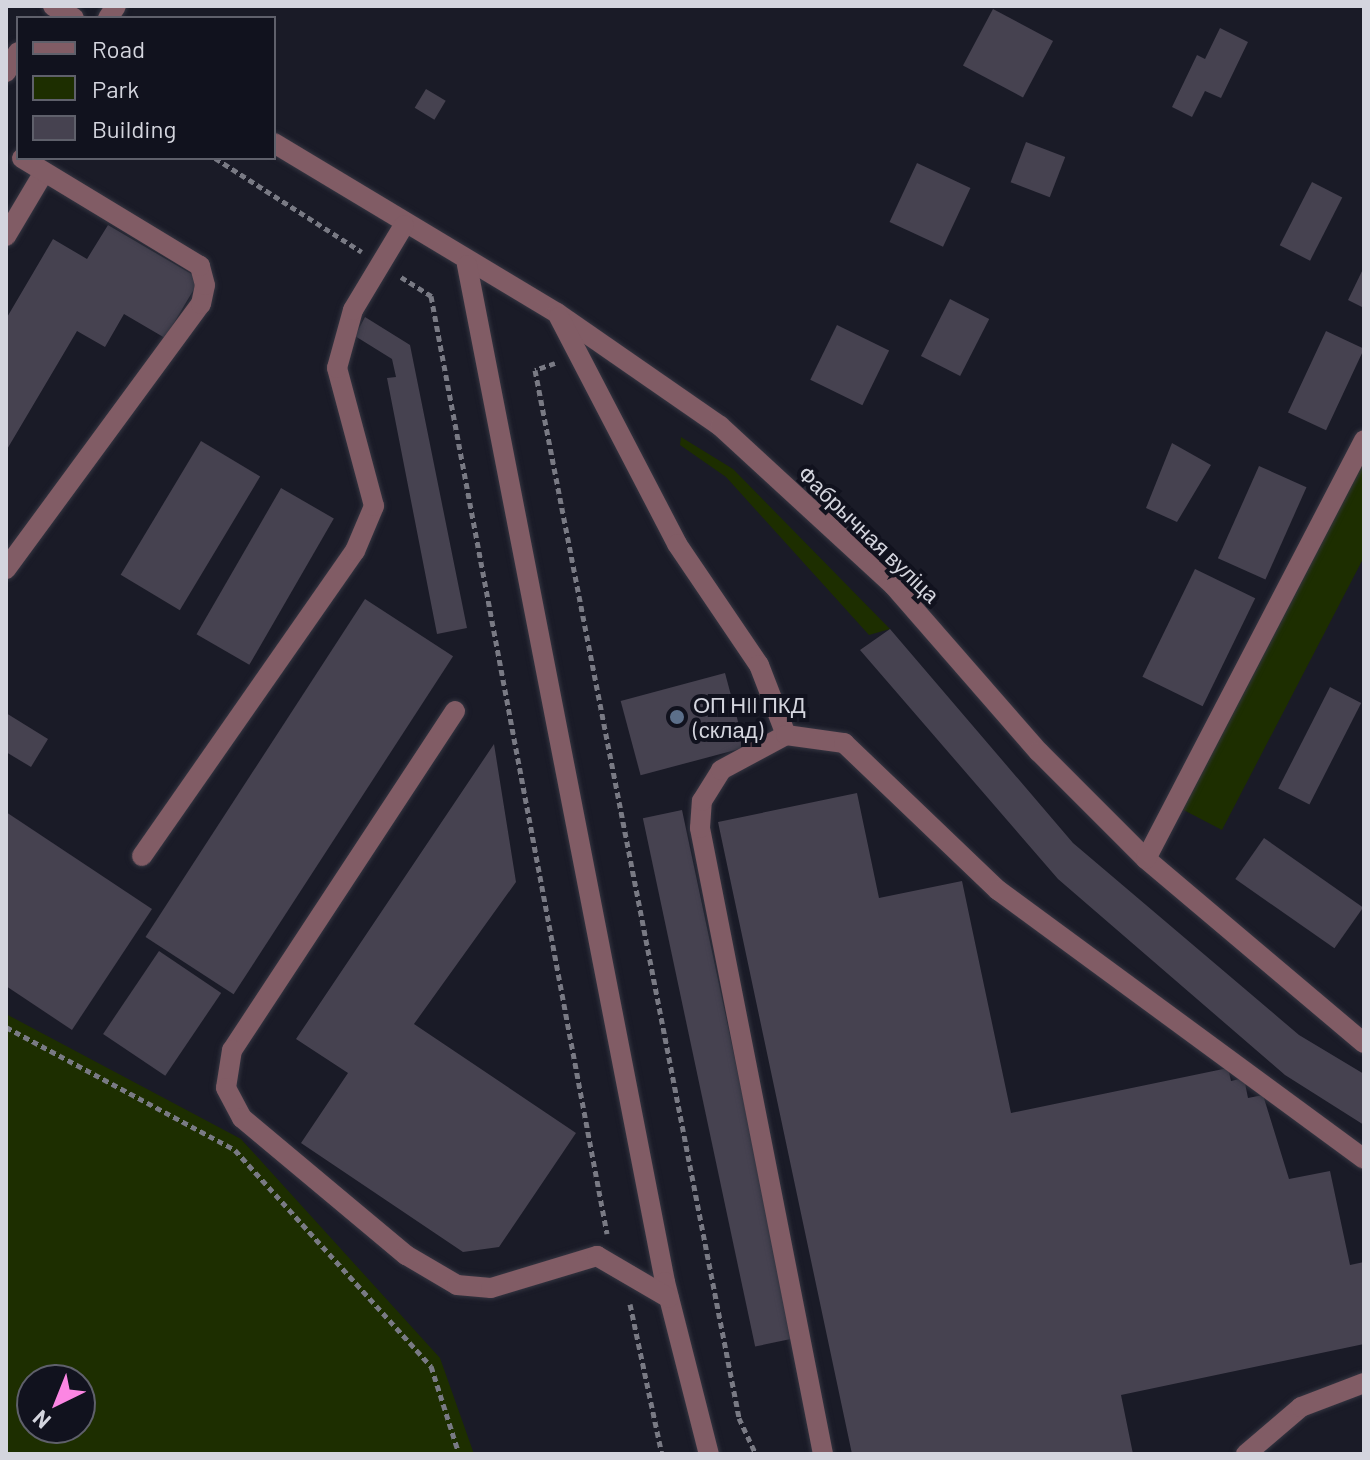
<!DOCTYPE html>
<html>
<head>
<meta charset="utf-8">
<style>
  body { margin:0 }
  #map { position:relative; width:1370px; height:1460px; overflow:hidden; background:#1a1b27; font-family:Barlow,sans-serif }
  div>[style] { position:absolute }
  .green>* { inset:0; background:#1d2e00 }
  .building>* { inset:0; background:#464250; transform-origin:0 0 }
  .path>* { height:5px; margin-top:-2.5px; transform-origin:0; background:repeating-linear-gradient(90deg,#797a84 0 6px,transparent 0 10px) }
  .roads { filter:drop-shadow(0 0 2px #343541) drop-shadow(0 0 2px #343541) }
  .minor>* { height:20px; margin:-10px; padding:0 10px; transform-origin:10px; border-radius:10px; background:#815c65 }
  .dots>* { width:22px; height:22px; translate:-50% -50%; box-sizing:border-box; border:4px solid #11121e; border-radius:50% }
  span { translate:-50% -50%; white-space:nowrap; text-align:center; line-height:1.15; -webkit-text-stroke:8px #11121e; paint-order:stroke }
  .street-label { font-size:22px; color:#d4d5de }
  .poi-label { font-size:22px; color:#d4d5de }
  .left { translate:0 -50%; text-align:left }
  .frame { position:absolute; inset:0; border:8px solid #d4d5de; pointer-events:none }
  .legend { position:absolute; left:16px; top:16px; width:260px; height:144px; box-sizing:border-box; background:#11121e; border:2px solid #5f606b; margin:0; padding:10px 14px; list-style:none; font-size:24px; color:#d4d5de }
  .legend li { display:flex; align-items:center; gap:16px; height:40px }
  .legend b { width:40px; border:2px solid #5f606b }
  .north { position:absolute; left:16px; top:1364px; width:80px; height:80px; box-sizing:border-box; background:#11121e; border:2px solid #5f606b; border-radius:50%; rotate:223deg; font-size:22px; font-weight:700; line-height:32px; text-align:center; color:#d4d5de }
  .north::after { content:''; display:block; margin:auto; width:28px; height:36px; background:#fc86e3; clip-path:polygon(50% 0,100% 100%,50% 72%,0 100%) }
</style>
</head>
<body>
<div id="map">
  <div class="green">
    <div style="clip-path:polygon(681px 437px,733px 469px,890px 629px,869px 635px,726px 477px,680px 445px)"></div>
    <div style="clip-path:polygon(1364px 440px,1364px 557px,1222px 830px,1174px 805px)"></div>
    <div style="clip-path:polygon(evenodd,6px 1014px,241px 1139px,440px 1358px,474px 1454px,6px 1454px,6px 1014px,32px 1380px,80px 1380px,80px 1428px,32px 1428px,32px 1380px)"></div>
  </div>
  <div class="building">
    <div style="left:993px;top:9px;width:68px;height:64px;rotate:28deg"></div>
    <div style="clip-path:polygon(1220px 28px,1248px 42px,1221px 98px,1205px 91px,1192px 117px,1172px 107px,1197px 55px,1205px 59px)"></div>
    <div style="left:426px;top:89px;width:23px;height:22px;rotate:31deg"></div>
    <div style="left:1026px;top:142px;width:42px;height:43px;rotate:21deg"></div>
    <div style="left:917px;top:163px;width:59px;height:65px;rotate:25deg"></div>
    <div style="left:1312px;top:182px;width:34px;height:71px;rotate:27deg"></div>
    <div style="clip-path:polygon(108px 225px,200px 279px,165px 338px,124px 314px,105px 347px,77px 331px,6px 451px,6px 319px,53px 239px,87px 259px)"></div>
    <div style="clip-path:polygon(1364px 267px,1364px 308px,1348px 300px)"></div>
    <div style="left:950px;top:299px;width:44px;height:64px;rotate:27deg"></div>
    <div style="clip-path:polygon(365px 317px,410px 345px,467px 628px,437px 634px,387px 378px,396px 377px,392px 359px,355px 336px)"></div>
    <div style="left:837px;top:325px;width:58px;height:61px;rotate:26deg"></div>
    <div style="left:1326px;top:331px;width:42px;height:90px;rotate:25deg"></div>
    <div style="left:201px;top:441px;width:69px;height:156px;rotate:31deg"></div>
    <div style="clip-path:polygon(1172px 443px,1211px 465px,1177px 522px,1146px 508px)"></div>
    <div style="left:1259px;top:466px;width:52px;height:101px;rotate:24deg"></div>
    <div style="left:281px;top:488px;width:61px;height:169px;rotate:30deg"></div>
    <div style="left:1195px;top:569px;width:67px;height:120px;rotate:26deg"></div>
    <div style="left:365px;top:599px;width:105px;height:403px;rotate:33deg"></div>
    <div style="clip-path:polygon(890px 629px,1073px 843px,1299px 1035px,1364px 1074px,1364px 1125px,1285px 1075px,1058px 879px,860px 650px)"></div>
    <div style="left:725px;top:673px;width:77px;height:108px;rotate:75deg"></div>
    <div style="left:1330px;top:687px;width:35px;height:114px;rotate:27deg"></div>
    <div style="clip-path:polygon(6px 713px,48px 739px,31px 767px,6px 752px)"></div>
    <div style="clip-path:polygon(494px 744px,516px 882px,414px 1024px,576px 1133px,499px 1247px,463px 1252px,301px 1143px,348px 1073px,296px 1039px)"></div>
    <div style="clip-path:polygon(857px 793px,879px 898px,962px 881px,1011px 1113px,1228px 1068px,1231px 1081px,1244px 1078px,1248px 1098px,1263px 1095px,1289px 1179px,1330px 1171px,1350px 1265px,1364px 1262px,1364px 1344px,1121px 1395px,1133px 1454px,852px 1454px,718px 822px)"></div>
    <div style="left:682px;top:810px;width:540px;height:40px;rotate:78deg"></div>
    <div style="clip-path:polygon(6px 812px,152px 909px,72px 1030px,6px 986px)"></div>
    <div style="left:1264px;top:838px;width:121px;height:50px;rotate:35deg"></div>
    <div style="left:159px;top:951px;width:75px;height:100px;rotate:34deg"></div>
  </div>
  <div class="path">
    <div style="left:215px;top:158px;width:174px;rotate:32.6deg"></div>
    <div style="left:401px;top:277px;width:36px;rotate:32deg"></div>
    <div style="left:431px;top:296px;width:954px;rotate:79.37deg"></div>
    <div style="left:555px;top:363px;width:21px;rotate:161deg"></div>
    <div style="left:535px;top:370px;width:1068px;rotate:78.98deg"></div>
    <div style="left:739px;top:1418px;width:40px;rotate:65deg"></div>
    <div style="left:6px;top:1027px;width:260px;rotate:28.2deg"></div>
    <div style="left:235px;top:1150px;width:292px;rotate:47.8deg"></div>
    <div style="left:431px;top:1366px;width:92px;rotate:72.3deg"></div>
    <div style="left:630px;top:1304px;width:153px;rotate:78deg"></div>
  </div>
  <div class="roads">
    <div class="minor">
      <div style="left:53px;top:6px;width:24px;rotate:30deg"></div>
      <div style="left:108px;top:18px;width:14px;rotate:-56deg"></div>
      <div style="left:6px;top:72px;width:23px;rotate:-59deg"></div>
      <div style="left:274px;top:143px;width:330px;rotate:31deg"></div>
      <div style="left:557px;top:313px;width:198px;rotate:34.7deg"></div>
      <div style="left:720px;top:426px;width:236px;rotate:42.6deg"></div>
      <div style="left:894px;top:586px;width:220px;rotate:48.9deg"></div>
      <div style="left:1039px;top:752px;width:151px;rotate:45deg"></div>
      <div style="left:1146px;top:859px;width:285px;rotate:40.2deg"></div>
      <div style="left:6px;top:236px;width:74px;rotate:-59.3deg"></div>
      <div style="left:467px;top:265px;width:1036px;rotate:78.98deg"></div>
      <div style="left:665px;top:1282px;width:178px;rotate:75.7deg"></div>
      <div style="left:559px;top:317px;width:256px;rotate:62.5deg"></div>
      <div style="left:677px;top:544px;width:146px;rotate:55.9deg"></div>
      <div style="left:759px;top:665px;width:75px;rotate:68.9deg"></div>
      <div style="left:6px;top:569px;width:329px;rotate:-53.7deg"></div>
      <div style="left:201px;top:304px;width:19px;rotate:-78deg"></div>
      <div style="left:205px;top:285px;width:20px;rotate:-105deg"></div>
      <div style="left:200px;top:266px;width:208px;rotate:-148.8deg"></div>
      <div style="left:455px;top:711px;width:406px;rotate:123.3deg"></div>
      <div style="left:232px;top:1050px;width:38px;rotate:99deg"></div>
      <div style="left:226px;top:1088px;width:34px;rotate:62deg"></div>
      <div style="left:242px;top:1118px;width:214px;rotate:39.9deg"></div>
      <div style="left:406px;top:1255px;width:59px;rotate:30.5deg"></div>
      <div style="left:457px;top:1285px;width:34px;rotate:5deg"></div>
      <div style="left:491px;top:1288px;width:111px;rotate:-16.8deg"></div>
      <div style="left:597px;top:1256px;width:83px;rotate:30.3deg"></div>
      <div style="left:142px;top:856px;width:372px;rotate:-55.1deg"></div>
      <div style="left:355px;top:551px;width:49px;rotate:-67.1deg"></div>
      <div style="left:374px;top:506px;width:143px;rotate:-105deg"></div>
      <div style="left:337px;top:368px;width:60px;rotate:-74.6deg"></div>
      <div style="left:353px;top:310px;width:99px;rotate:-59deg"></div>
      <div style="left:1146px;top:859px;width:472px;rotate:-62.5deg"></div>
      <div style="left:823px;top:1454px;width:638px;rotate:-101.12deg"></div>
      <div style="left:700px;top:828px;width:27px;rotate:-86deg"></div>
      <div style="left:702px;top:801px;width:36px;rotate:-58deg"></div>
      <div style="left:721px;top:770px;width:74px;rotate:-28.3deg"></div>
      <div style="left:786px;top:735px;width:59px;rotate:7.9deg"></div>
      <div style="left:844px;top:743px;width:213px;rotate:43.7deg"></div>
      <div style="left:998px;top:890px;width:454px;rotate:36.3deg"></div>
      <div style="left:1246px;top:1454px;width:72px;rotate:-40.5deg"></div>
      <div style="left:1301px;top:1407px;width:67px;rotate:-20.9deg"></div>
    </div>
  </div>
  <div class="dots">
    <div style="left:677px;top:717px;background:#5c6f8a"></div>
  </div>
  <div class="street-label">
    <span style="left:869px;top:534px;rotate:44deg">Фабрычная вуліца</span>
  </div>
  <div class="poi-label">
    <span class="left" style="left:693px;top:717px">ОП НII ПКД<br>(склад)</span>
  </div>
  <div class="frame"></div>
  <ul class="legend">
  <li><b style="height:10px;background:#815c65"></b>Road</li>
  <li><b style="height:22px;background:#1d2e00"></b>Park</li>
  <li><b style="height:22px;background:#464250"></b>Building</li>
  </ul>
  <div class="north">N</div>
</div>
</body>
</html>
